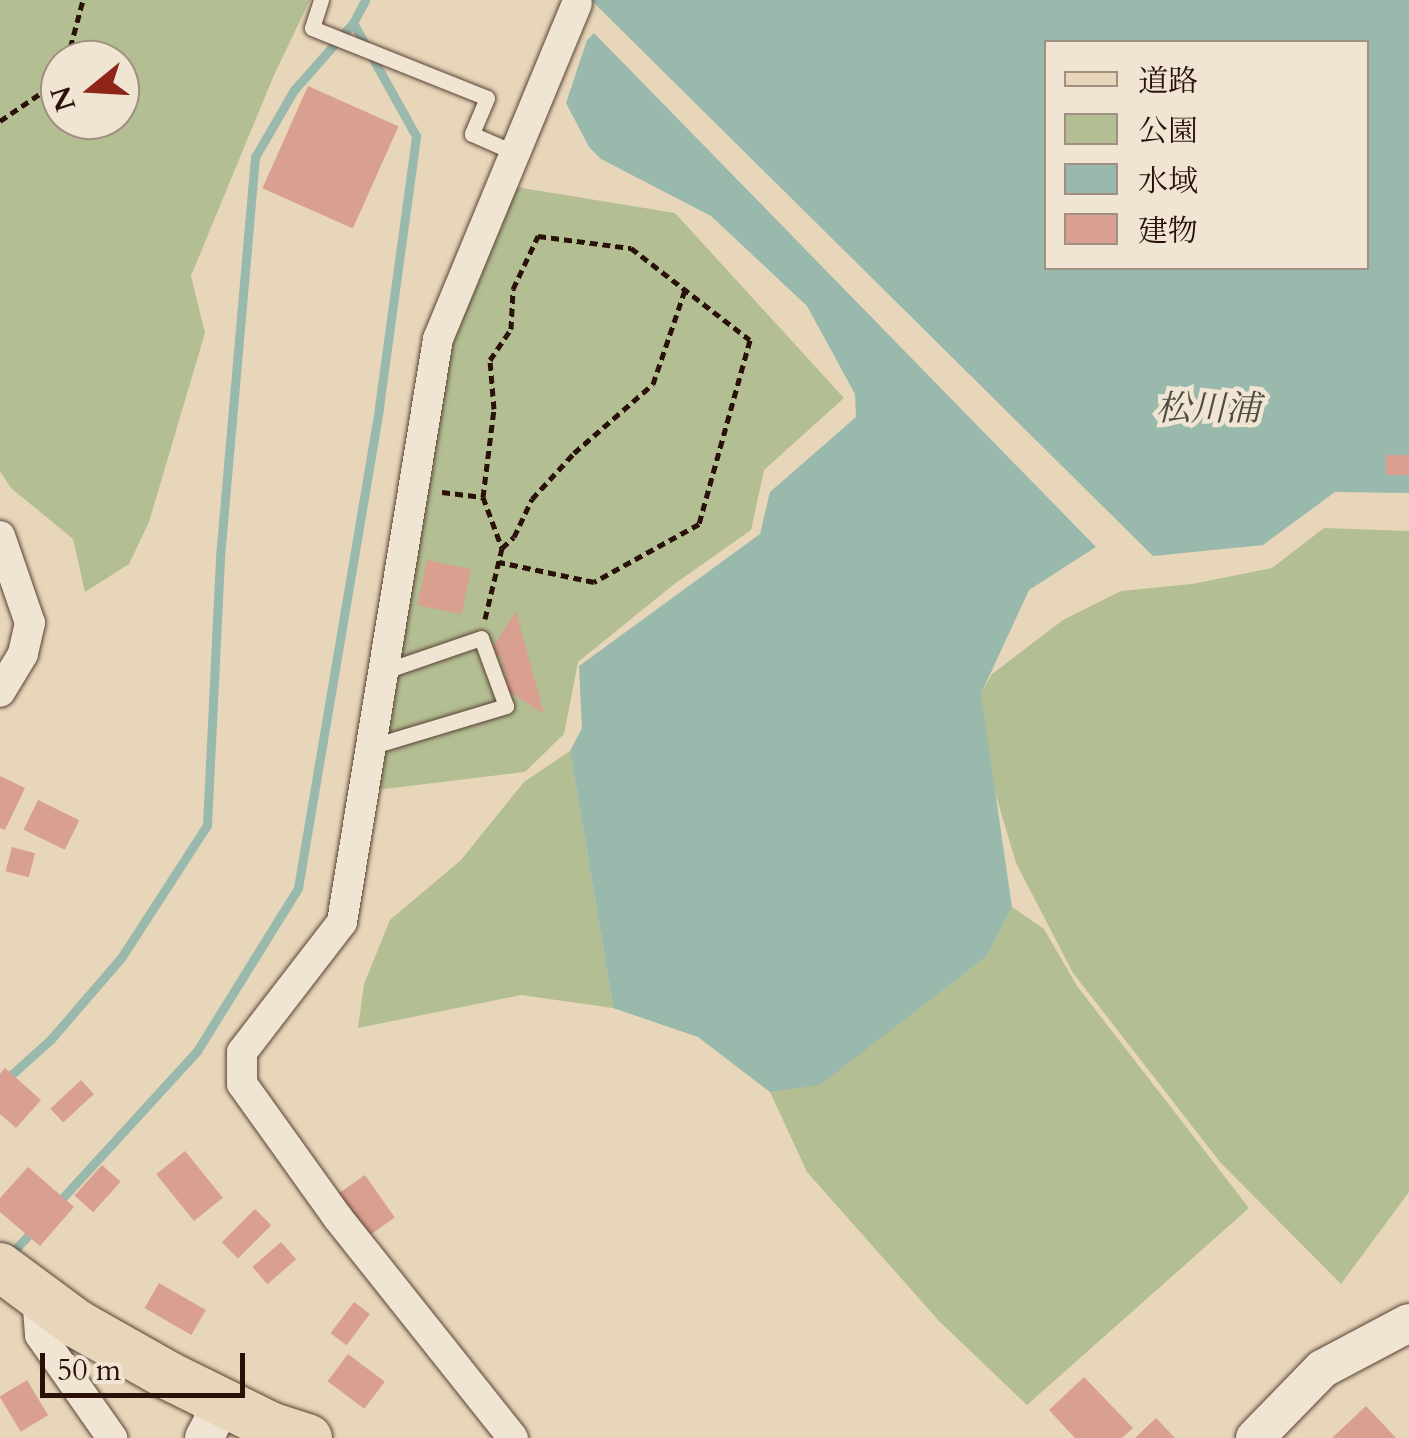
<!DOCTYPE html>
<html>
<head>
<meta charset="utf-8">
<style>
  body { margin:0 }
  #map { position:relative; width:1409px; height:1438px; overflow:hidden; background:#e8d6ba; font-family:Cardo,"Noto Serif JP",serif }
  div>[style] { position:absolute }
  .green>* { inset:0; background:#b3be92 }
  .water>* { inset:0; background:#98b9ab }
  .stream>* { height:9px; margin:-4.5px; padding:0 4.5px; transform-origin:4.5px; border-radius:4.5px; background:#98b9ab }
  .building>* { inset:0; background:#d99f91; transform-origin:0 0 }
  .path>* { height:5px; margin-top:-2.5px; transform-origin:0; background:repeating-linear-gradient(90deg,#291109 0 8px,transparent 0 13px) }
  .roads { filter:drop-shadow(0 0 2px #594235) drop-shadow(0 0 2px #594235) }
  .service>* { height:15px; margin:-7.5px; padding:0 7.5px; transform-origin:7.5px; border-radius:7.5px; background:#f0e4d2 }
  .minor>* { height:30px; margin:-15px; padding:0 15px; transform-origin:15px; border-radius:15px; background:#f0e4d2 }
  .tertiary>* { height:38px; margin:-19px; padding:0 19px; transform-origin:19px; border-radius:19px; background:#f0e4d2 }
  .primary>* { height:48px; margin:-24px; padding:0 24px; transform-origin:24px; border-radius:24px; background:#e8d6ba }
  span { translate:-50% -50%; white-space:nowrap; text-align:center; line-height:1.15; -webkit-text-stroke:9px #f0e4d2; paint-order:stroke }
  .water-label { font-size:35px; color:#504c42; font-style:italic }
  .legend { position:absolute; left:1044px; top:40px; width:325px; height:230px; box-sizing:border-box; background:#f0e4d2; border:2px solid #a09082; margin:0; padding:12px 18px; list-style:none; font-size:30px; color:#291109 }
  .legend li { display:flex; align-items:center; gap:20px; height:50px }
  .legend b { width:50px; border:2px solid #a09082 }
  .north { position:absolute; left:40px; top:40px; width:100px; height:100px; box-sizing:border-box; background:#f0e4d2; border:2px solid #a09082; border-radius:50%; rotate:252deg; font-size:28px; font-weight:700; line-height:40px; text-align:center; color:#291109 }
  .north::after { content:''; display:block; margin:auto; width:35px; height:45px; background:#8f2418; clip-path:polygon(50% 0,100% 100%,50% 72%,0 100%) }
  .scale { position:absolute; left:40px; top:1353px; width:205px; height:45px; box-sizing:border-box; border:5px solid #291109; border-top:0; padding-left:12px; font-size:30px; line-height:35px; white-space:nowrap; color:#291109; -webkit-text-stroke:8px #f0e4d2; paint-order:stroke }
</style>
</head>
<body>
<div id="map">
  <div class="green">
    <div style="clip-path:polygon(evenodd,0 0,310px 0,274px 75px,191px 276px,205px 333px,149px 522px,129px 564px,85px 592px,73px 539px,11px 488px,0 471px,0 0,120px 60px,120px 120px,60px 120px,60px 60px,120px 60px)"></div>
    <div style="clip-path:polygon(516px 187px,675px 213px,844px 398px,764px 470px,751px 530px,673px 585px,578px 662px,564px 734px,525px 772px,376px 790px,451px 338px)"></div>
    <div style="clip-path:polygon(1324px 528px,1409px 531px,1409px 1192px,1341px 1284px,1220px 1162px,1073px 973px,1016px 863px,971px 711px,992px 674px,1063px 620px,1121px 591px,1192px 584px,1272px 568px)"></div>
    <div style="clip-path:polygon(570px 751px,613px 1008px,521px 995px,358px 1028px,364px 984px,390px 920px,461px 860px,524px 782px)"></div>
    <div style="clip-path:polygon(1012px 907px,1044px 929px,1077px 986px,1249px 1208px,1027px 1405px,939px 1321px,807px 1172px,770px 1092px,820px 1084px,987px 956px)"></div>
  </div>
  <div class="water">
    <div style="clip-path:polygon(evenodd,591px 0,1409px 0,1409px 493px,1335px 492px,1263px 545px,1153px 556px,591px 0,1046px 42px,1366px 42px,1366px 268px,1046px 268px,1046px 42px)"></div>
    <div style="clip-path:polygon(594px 33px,1096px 547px,1029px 590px,981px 694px,1012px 907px,987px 956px,820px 1085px,770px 1092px,698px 1037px,613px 1008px,570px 751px,582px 728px,579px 666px,760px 534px,770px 492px,856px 417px,855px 394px,807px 306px,711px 216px,601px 159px,589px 147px,566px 103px,587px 40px)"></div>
  </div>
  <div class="stream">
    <div style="left:0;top:1085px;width:69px;rotate:-42deg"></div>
    <div style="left:51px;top:1039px;width:107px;rotate:-49.2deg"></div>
    <div style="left:121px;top:958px;width:158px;rotate:-57.1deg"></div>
    <div style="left:207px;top:825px;width:268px;rotate:-87.2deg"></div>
    <div style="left:220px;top:557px;width:402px;rotate:-85deg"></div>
    <div style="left:255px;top:157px;width:78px;rotate:-59.8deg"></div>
    <div style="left:294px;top:90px;width:89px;rotate:-48.6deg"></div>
    <div style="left:353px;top:23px;width:26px;rotate:-62deg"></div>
    <div style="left:56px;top:1205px;width:209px;rotate:-47.5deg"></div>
    <div style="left:197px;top:1051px;width:192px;rotate:-58.2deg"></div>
    <div style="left:298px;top:888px;width:488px;rotate:-80.4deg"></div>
    <div style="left:379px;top:407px;width:274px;rotate:-82.2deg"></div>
    <div style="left:416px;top:136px;width:129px;rotate:-119.1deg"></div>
    <div style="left:8px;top:1257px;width:40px;rotate:-47deg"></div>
  </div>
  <div class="building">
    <div style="left:308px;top:86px;width:99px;height:112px;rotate:24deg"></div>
    <div style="left:1409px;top:455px;width:20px;height:23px;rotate:90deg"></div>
    <div style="left:427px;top:560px;width:45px;height:46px;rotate:12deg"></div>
    <div style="clip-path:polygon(516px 611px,544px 714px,502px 687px,507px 678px,500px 657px,490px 651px)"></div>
    <div style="clip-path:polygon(0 776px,25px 788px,5px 830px,0 828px)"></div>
    <div style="left:38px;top:800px;width:46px;height:33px;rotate:26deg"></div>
    <div style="left:12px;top:847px;width:24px;height:25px;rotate:15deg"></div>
    <div style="clip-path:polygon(5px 1068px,41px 1100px,16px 1128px,0 1114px,0 1074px)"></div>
    <div style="left:81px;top:1080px;width:19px;height:42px;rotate:47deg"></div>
    <div style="left:185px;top:1151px;width:60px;height:37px;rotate:51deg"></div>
    <div style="left:102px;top:1165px;width:25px;height:41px;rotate:42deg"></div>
    <div style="clip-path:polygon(28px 1167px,74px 1207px,40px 1246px,0 1212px,0 1198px)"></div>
    <div style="left:365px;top:1175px;width:52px;height:37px;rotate:55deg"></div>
    <div style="left:255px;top:1209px;width:23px;height:47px;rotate:45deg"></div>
    <div style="left:281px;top:1242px;width:23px;height:38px;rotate:49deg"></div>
    <div style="left:159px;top:1283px;width:54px;height:29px;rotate:30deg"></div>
    <div style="left:354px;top:1302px;width:20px;height:39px;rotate:37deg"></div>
    <div style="left:348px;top:1354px;width:46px;height:34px;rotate:37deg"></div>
    <div style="clip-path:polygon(1084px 1377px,1133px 1428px,1122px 1438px,1075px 1438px,1049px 1410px)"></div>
    <div style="left:27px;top:1380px;width:41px;height:32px;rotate:59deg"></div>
    <div style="clip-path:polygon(1366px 1406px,1396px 1438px,1332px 1438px)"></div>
    <div style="clip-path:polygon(1156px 1418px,1175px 1438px,1135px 1438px)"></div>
  </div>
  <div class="path">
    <div style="left:67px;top:60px;width:62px;rotate:-75.1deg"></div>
    <div style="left:0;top:121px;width:73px;rotate:-34.3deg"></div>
    <div style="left:442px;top:492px;width:41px;rotate:7deg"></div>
    <div style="left:483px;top:497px;width:54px;rotate:69.6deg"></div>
    <div style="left:502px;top:548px;width:73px;rotate:103.5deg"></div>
    <div style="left:483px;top:497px;width:89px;rotate:-82.9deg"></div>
    <div style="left:494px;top:409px;width:49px;rotate:-94.7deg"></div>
    <div style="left:490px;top:360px;width:37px;rotate:-56deg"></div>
    <div style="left:511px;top:329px;width:40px;rotate:-87.1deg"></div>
    <div style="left:513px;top:289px;width:59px;rotate:-64.7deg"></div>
    <div style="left:538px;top:236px;width:94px;rotate:7.4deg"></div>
    <div style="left:631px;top:248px;width:150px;rotate:37.7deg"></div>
    <div style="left:750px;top:340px;width:191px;rotate:105.5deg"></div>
    <div style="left:699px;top:524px;width:120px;rotate:151.1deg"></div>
    <div style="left:594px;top:582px;width:97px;rotate:-168.1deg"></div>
    <div style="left:502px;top:548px;width:16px;rotate:-43deg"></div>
    <div style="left:514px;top:537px;width:42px;rotate:-64.7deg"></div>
    <div style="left:532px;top:499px;width:62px;rotate:-47.6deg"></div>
    <div style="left:574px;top:453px;width:105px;rotate:-41.1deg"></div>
    <div style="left:653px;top:384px;width:99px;rotate:-71.2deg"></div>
  </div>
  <div class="roads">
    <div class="service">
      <div style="left:321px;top:0;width:29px;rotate:108deg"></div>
      <div style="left:312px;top:28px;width:188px;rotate:21.8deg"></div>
      <div style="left:487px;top:98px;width:39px;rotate:113deg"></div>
      <div style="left:472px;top:134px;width:47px;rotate:23.8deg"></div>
      <div style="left:373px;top:746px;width:139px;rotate:-16.7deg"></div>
      <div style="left:506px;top:706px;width:72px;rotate:-110.2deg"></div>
      <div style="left:481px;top:638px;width:102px;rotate:161deg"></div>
    </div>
    <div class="minor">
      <div style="left:0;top:536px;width:92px;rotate:71deg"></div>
      <div style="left:30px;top:623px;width:32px;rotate:103deg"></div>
      <div style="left:23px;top:654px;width:44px;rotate:121.2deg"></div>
      <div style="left:37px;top:1295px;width:40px;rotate:85.7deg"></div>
      <div style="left:40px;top:1335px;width:126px;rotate:55deg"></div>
      <div style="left:513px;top:1438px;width:281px;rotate:-128.5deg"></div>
      <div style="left:338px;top:1218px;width:165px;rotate:-125.6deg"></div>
      <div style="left:242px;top:1084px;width:32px;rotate:-90deg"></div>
      <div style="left:242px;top:1052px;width:164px;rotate:-52.4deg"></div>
      <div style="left:342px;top:922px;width:591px;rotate:-80.65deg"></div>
      <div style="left:438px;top:339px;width:363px;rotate:-67.5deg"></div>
    </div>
    <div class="tertiary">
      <div style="left:204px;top:1438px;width:19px;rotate:-62deg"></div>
      <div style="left:213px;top:1421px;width:24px;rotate:-92deg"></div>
      <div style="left:1255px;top:1438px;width:96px;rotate:-45.8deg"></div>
      <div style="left:1322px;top:1369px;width:98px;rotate:-27.9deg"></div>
    </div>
    <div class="primary">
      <div style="left:0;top:1267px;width:96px;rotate:36.5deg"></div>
      <div style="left:77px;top:1324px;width:106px;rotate:29.5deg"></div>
      <div style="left:169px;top:1376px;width:113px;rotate:26.3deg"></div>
      <div style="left:270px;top:1426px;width:40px;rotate:18deg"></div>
    </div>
  </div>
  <div class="water-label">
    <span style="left:1208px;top:409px">松川浦</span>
  </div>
  <ul class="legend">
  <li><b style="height:12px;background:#e8d6ba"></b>道路</li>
  <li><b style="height:28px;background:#b3be92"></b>公園</li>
  <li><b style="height:28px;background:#98b9ab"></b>水域</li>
  <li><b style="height:28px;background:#d99f91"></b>建物</li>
  </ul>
  <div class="north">N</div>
  <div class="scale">50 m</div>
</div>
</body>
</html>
